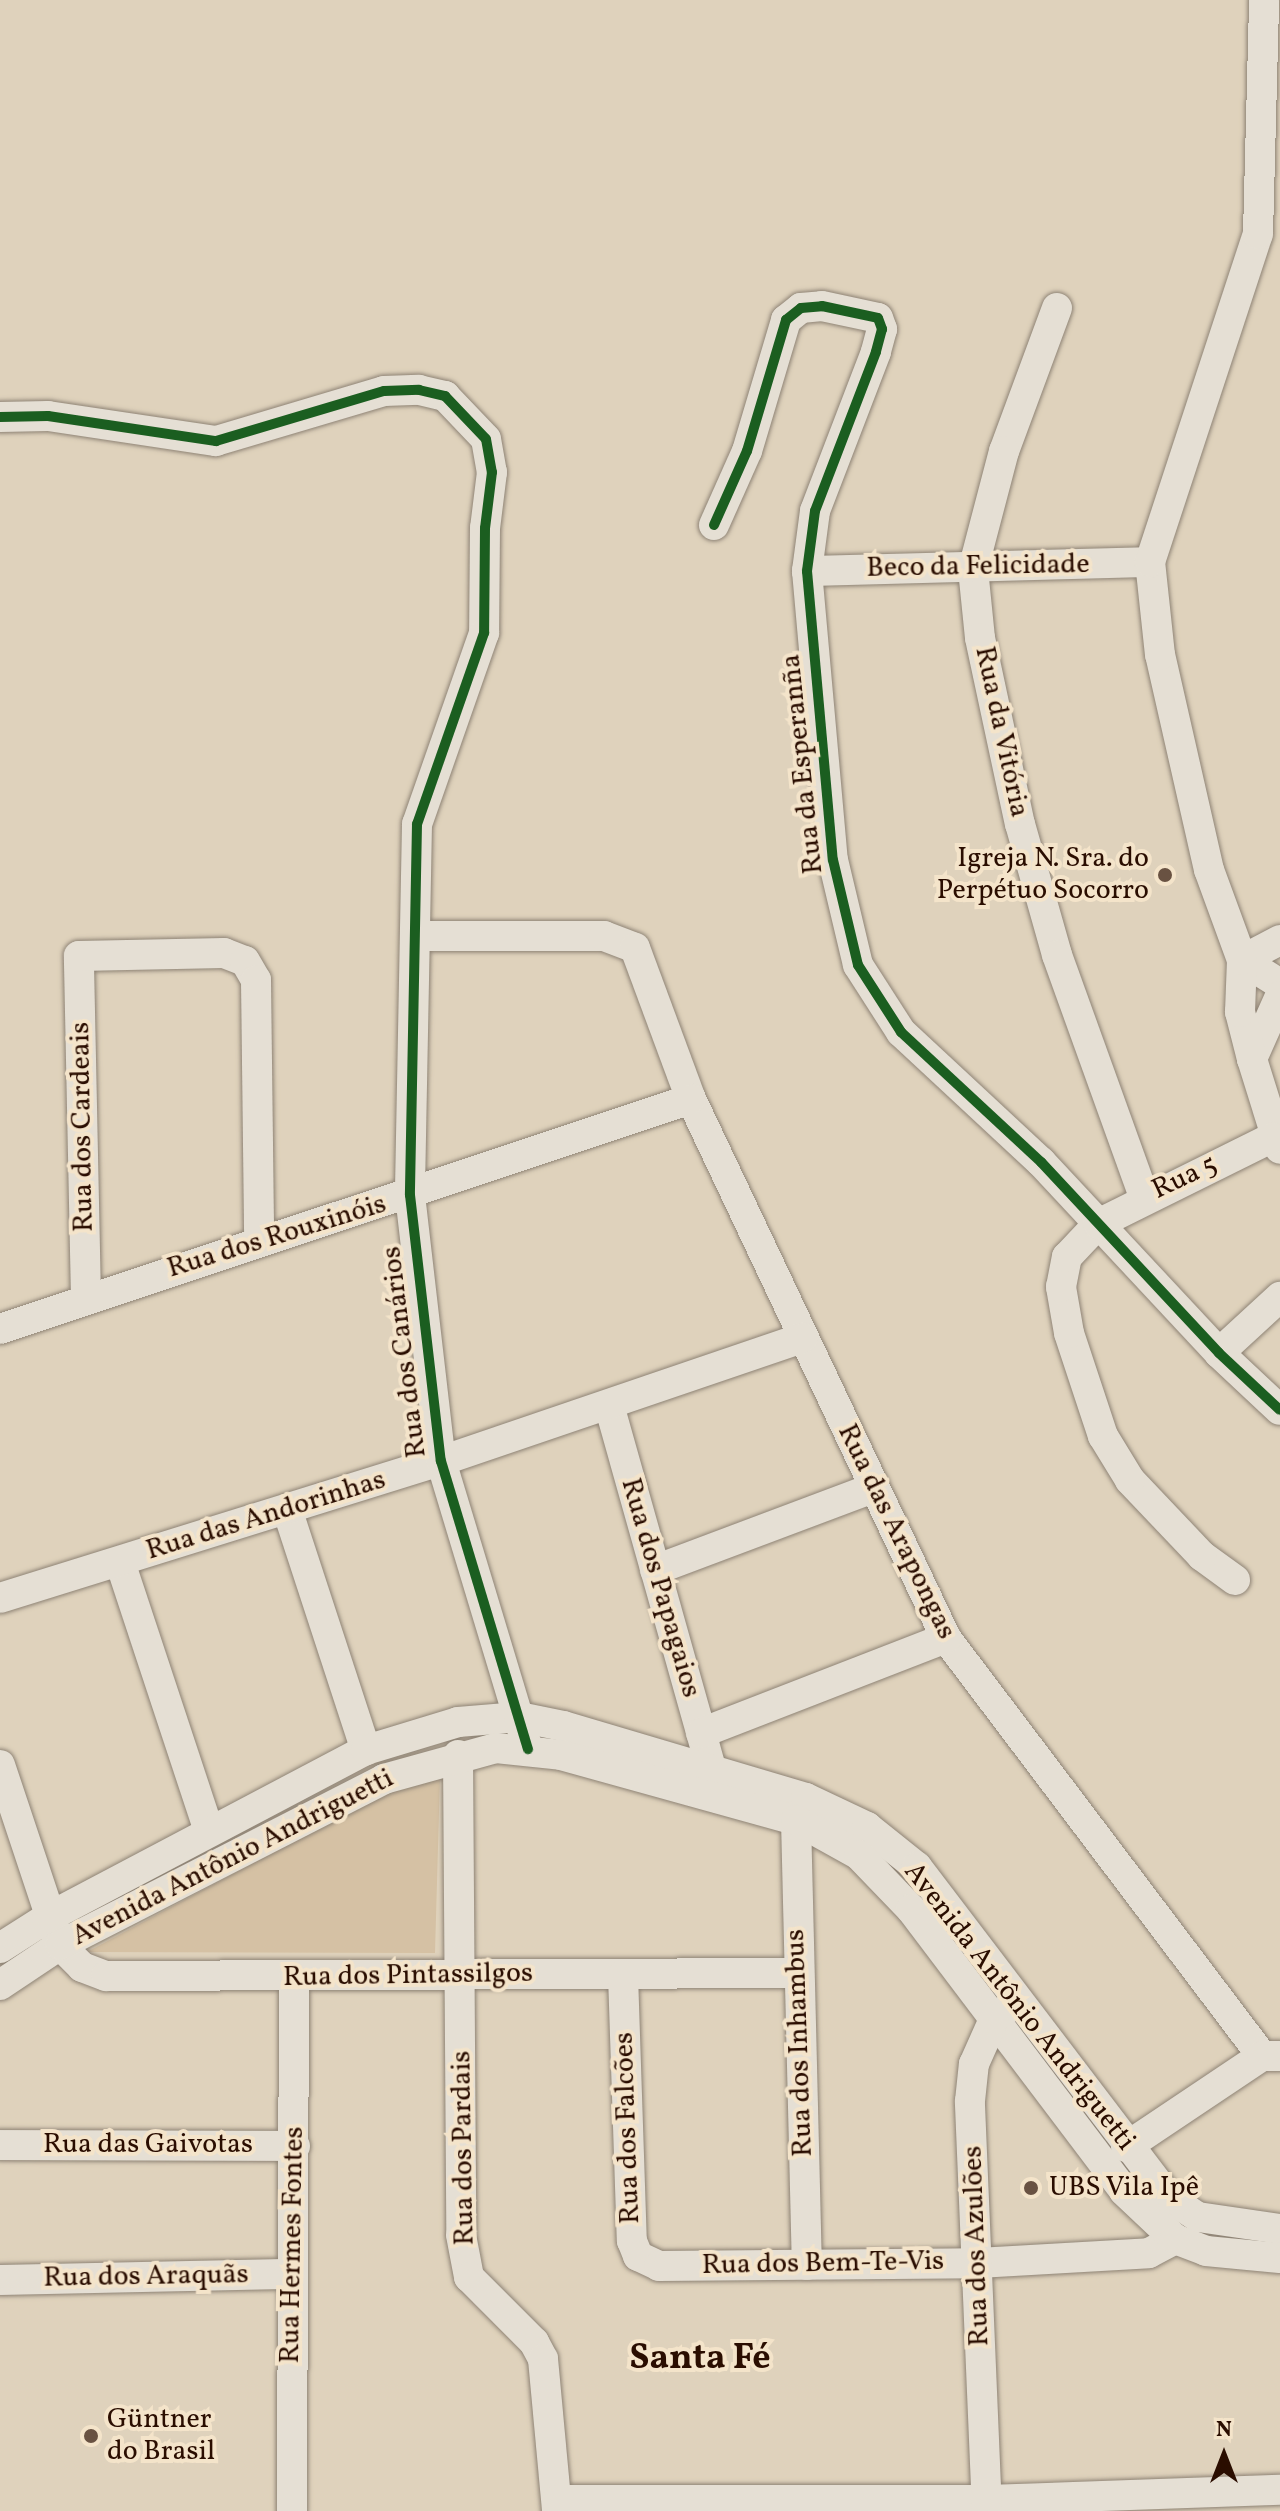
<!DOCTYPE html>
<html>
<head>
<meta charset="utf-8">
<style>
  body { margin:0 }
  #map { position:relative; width:1280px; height:2511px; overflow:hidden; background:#dfd2bc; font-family:Vollkorn,serif }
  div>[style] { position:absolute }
  .green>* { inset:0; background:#d5c1a4 }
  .roads { filter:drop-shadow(0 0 2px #8e8375) drop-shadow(0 0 2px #8e8375) }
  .minor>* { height:30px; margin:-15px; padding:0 15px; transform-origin:15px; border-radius:15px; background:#e5dfd4 }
  .cycleway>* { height:10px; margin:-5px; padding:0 5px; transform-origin:5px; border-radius:5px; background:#1b5e20 }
  .dots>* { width:22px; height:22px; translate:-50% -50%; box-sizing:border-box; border:4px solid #f4e4ca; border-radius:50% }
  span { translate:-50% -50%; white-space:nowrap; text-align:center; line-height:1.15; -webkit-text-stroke:8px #f4e4ca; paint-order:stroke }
  .street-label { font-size:28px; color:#2a0d00 }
  .poi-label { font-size:28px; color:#2a0d00 }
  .right { translate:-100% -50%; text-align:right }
  .left { translate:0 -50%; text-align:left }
  .district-label { font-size:36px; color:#2a0d00; font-weight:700 }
  .north { position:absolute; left:1184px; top:2415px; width:80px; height:80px; -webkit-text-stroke:6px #f4e4ca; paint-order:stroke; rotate:0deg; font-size:22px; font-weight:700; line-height:32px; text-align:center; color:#2a0d00 }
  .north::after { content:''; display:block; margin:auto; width:28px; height:36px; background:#2a0d00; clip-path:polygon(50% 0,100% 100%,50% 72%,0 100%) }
</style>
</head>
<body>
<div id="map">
  <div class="green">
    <div style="clip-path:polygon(440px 1776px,435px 1953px,87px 1952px,405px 1782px)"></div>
  </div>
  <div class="roads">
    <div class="minor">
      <div style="left:1057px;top:308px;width:153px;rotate:110.3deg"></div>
      <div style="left:1004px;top:451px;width:122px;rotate:104.7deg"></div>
      <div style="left:973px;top:569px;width:69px;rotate:84.2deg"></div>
      <div style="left:980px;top:638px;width:190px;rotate:77.9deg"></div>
      <div style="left:1020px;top:824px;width:136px;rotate:74.2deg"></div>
      <div style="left:1057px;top:955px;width:257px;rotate:70.2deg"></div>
      <div style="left:0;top:417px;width:48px;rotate:-1.2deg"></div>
      <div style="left:48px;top:416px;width:170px;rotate:8.5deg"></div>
      <div style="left:216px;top:441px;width:175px;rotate:-16.6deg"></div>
      <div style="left:384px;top:391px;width:35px;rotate:-2deg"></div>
      <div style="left:419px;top:390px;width:27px;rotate:13deg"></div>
      <div style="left:445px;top:396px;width:59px;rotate:46.4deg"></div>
      <div style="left:486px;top:439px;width:34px;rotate:80deg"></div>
      <div style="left:492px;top:472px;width:56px;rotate:97.1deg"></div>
      <div style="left:485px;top:528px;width:105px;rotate:90.5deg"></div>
      <div style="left:484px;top:633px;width:202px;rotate:109.3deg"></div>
      <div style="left:417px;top:824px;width:371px;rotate:91.1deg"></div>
      <div style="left:410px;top:1195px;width:268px;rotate:83.4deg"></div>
      <div style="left:441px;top:1461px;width:301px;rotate:73.2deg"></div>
      <div style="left:714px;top:525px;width:81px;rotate:-66deg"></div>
      <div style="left:747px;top:451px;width:137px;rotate:-73.4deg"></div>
      <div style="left:786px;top:320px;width:19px;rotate:-39deg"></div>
      <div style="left:801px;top:308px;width:21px;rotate:-5deg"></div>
      <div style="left:822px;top:306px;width:57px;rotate:12.1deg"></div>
      <div style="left:878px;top:318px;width:12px;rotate:70deg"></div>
      <div style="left:882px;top:329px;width:24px;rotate:105deg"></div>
      <div style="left:876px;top:352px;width:170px;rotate:111deg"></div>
      <div style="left:815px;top:511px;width:61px;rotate:97.6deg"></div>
      <div style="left:807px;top:571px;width:290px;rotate:84.9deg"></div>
      <div style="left:833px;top:860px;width:108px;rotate:76.6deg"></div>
      <div style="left:858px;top:965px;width:80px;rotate:57.3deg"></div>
      <div style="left:901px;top:1032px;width:191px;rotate:42.9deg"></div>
      <div style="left:1041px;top:1162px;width:261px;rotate:47deg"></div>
      <div style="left:1219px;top:1353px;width:83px;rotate:43.1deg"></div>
      <div style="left:807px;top:571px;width:343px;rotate:-1.5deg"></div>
      <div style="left:416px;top:936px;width:188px"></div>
      <div style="left:604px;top:936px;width:33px;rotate:21deg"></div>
      <div style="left:635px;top:948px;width:161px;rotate:69.7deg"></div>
      <div style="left:691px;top:1099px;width:596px;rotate:64.68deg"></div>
      <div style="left:946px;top:1638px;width:524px;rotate:52.91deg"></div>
      <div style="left:1242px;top:960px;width:45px;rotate:32.3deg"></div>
      <div style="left:1242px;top:960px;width:43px;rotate:-27.8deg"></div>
      <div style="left:1280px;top:996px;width:69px;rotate:114deg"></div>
      <div style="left:1252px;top:1059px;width:94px;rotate:72.7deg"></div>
      <div style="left:1252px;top:1059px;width:49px;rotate:-104.3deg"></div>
      <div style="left:1240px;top:1012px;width:52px;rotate:-87.8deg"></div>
      <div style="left:1242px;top:960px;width:96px;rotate:-110.1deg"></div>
      <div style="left:1209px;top:870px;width:221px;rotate:-102.8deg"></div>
      <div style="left:1160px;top:655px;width:94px;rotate:-96.1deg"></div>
      <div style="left:1150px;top:562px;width:345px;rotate:-71.8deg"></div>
      <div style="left:1258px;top:234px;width:234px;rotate:-88.5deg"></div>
      <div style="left:86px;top:1298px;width:342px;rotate:-91.2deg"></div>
      <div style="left:79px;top:956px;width:145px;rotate:-1.2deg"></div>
      <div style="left:224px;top:953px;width:22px;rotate:21deg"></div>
      <div style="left:245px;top:961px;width:22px;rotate:60deg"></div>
      <div style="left:256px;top:980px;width:260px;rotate:89.3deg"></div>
      <div style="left:0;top:1329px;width:728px;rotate:-18.41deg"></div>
      <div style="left:1219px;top:1353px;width:83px;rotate:-42.6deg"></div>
      <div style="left:609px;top:1405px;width:380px;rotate:74.3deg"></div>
      <div style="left:287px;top:1509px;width:254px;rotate:71.9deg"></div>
      <div style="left:120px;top:1562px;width:283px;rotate:71.7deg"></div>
      <div style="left:655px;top:1570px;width:233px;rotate:-20.6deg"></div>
      <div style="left:1235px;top:1580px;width:41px;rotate:-144deg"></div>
      <div style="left:1202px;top:1556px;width:105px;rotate:-133.5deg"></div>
      <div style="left:1130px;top:1480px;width:52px;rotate:-121.5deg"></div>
      <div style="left:1103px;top:1436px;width:108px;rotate:-108.3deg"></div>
      <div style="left:1069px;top:1333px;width:47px;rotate:-99.9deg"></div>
      <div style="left:1061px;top:1287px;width:31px;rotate:-79deg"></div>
      <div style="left:1067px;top:1257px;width:45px;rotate:-46.8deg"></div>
      <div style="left:1098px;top:1224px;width:195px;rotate:-26.4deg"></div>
      <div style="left:0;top:1598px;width:462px;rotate:-17.3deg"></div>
      <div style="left:441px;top:1461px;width:382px;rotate:-18.8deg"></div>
      <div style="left:701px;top:1733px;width:263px;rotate:-21.2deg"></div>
      <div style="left:458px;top:1755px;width:480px;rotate:89.6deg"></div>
      <div style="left:461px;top:2235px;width:43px;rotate:79.2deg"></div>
      <div style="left:469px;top:2277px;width:92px;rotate:45deg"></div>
      <div style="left:534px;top:2342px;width:19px;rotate:62deg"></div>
      <div style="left:543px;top:2359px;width:153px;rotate:84.7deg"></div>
      <div style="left:0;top:1765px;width:190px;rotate:71.6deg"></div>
      <div style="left:60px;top:1945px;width:31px;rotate:45deg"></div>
      <div style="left:82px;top:1967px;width:26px;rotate:21deg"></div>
      <div style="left:106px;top:1976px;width:691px;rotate:-0.25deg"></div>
      <div style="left:796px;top:1820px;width:445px;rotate:88.6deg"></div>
      <div style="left:0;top:1948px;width:56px;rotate:-32.6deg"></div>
      <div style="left:47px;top:1918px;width:361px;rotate:-27.8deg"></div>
      <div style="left:366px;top:1750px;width:96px;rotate:-16.9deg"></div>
      <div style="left:458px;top:1722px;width:61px;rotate:-4.7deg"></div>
      <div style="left:519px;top:1717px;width:45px;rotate:11.6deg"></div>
      <div style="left:563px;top:1726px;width:253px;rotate:16.5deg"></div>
      <div style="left:806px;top:1798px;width:68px;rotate:25.4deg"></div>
      <div style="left:867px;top:1827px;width:64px;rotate:38.7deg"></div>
      <div style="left:917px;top:1867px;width:415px;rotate:52.7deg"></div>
      <div style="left:1168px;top:2197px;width:36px;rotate:34deg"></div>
      <div style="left:1198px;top:2217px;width:83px;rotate:8.3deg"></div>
      <div style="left:623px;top:1975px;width:266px;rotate:88.1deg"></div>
      <div style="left:632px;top:2241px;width:16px;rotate:68deg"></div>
      <div style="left:638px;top:2256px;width:23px;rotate:25deg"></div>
      <div style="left:659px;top:2266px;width:319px;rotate:-0.5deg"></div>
      <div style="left:978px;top:2263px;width:171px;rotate:-3.3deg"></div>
      <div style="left:1149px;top:2253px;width:30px;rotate:-28deg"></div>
      <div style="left:0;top:1985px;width:72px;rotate:-33.7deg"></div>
      <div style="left:60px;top:1945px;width:364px;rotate:-27.1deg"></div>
      <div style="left:384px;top:1779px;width:116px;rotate:-15.5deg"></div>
      <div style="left:496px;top:1748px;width:65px;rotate:6.1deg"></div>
      <div style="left:561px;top:1755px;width:244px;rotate:15.5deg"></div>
      <div style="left:796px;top:1820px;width:72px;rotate:29.1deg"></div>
      <div style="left:859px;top:1855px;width:75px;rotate:46.1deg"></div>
      <div style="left:911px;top:1909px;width:353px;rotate:52.9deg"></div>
      <div style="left:1124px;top:2191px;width:70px;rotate:43.3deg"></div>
      <div style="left:1175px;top:2239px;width:33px;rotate:21deg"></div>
      <div style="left:1206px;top:2251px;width:74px;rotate:5.4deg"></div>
      <div style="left:0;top:2145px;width:295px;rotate:0.2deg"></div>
      <div style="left:1126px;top:2147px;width:164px;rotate:-33.8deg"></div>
      <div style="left:1262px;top:2056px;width:18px"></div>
      <div style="left:0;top:2280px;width:293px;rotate:-1.2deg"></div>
      <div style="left:557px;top:2500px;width:430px"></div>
      <div style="left:987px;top:2500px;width:293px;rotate:-2deg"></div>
      <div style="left:292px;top:2511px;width:533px;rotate:-89.79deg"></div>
      <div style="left:987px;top:2511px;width:410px;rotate:-92.4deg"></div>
      <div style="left:970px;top:2101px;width:37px;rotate:-84deg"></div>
      <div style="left:974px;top:2064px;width:49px;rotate:-66deg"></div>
      <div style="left:994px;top:2019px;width:18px;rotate:-38deg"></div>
    </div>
  </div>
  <div class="cycleway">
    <div style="left:0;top:417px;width:48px;rotate:-1.2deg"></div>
    <div style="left:48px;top:416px;width:170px;rotate:8.5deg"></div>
    <div style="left:216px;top:441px;width:175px;rotate:-16.6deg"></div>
    <div style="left:384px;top:391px;width:35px;rotate:-2deg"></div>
    <div style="left:419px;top:390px;width:27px;rotate:13deg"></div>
    <div style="left:445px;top:396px;width:59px;rotate:46.4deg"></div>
    <div style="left:486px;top:439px;width:34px;rotate:80deg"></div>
    <div style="left:492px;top:472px;width:56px;rotate:97.1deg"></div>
    <div style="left:485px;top:528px;width:105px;rotate:90.5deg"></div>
    <div style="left:484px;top:633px;width:202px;rotate:109.3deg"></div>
    <div style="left:417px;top:824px;width:371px;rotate:91.1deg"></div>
    <div style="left:410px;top:1195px;width:268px;rotate:83.4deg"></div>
    <div style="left:441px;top:1461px;width:301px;rotate:73.2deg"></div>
    <div style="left:714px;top:525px;width:81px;rotate:-66deg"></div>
    <div style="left:747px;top:451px;width:137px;rotate:-73.4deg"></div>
    <div style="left:786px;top:320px;width:19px;rotate:-39deg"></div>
    <div style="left:801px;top:308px;width:21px;rotate:-5deg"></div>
    <div style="left:822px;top:306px;width:57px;rotate:12.1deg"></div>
    <div style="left:878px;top:318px;width:12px;rotate:70deg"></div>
    <div style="left:882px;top:329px;width:24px;rotate:105deg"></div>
    <div style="left:876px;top:352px;width:170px;rotate:111deg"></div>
    <div style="left:815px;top:511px;width:61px;rotate:97.6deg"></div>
    <div style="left:807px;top:571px;width:290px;rotate:84.9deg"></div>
    <div style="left:833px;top:860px;width:108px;rotate:76.6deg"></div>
    <div style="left:858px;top:965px;width:80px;rotate:57.3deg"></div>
    <div style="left:901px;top:1032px;width:191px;rotate:42.9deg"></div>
    <div style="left:1041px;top:1162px;width:261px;rotate:47deg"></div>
    <div style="left:1219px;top:1353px;width:83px;rotate:43.1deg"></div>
  </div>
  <div class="dots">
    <div style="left:1165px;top:875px;background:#695242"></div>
    <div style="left:1031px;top:2188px;background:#695242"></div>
    <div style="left:91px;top:2436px;background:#695242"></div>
  </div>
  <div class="street-label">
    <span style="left:978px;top:567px;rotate:-1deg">Beco da Felicidade</span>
    <span style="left:1001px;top:732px;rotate:78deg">Rua da Vitória</span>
    <span style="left:803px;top:764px;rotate:-96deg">Rua da Esperanña</span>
    <span style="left:83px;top:1127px;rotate:-91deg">Rua dos Cardeais</span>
    <span style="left:1185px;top:1178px;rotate:-25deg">Rua 5</span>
    <span style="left:277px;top:1237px;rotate:-17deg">Rua dos Rouxinóis</span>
    <span style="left:405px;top:1352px;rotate:-97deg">Rua dos Canários</span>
    <span style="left:266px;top:1516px;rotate:-17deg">Rua das Andorinhas</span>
    <span style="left:896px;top:1532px;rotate:64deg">Rua das Arapongas</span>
    <span style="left:660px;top:1588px;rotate:74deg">Rua dos Papagaios</span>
    <span style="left:233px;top:1858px;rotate:-27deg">Avenida Antônio Andriguetti</span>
    <span style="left:408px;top:1976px;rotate:-1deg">Rua dos Pintassilgos</span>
    <span style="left:1019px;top:2007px;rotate:52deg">Avenida Antônio Andriguetti</span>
    <span style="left:800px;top:2043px;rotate:-92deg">Rua dos Inhambus</span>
    <span style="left:628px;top:2128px;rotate:-92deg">Rua dos Falcões</span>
    <span style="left:148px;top:2145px">Rua das Gaivotas</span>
    <span style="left:464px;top:2148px;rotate:-91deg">Rua dos Pardais</span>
    <span style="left:293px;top:2245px;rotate:-89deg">Rua Hermes Fontes</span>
    <span style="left:977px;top:2246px;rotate:-92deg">Rua dos Azulões</span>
    <span style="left:823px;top:2264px;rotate:-1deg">Rua dos Bem-Te-Vis</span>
    <span style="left:146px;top:2277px;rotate:-1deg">Rua dos Araquãs</span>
  </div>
  <div class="poi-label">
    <span class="right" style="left:1149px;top:875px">Igreja N. Sra. do<br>Perpétuo Socorro</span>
    <span class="left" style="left:1049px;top:2188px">UBS Vila Ipê</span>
    <span class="left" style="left:107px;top:2436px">Güntner<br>do Brasil</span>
  </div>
  <div class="district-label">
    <span style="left:700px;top:2360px">Santa Fé</span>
  </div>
  <div class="north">N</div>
</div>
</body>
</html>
